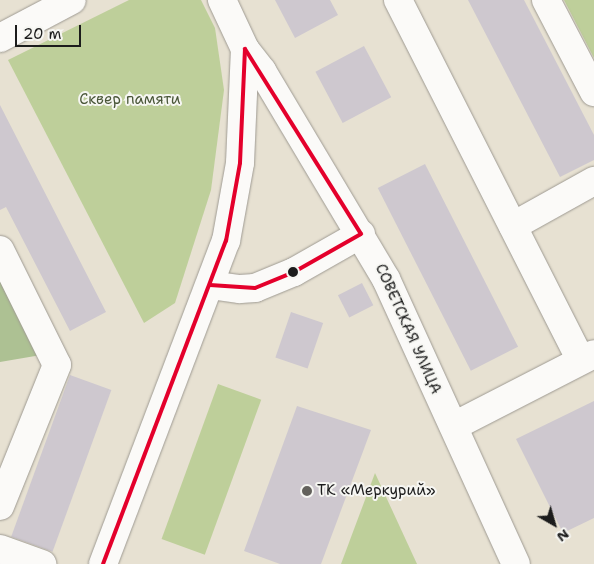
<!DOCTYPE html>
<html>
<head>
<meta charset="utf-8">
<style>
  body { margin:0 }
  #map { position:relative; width:594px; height:564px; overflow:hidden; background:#e7e1d2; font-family:"Shantell Sans",sans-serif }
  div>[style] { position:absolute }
  .green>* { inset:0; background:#becf9a; transform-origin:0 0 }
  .forest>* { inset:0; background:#adc193 }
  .building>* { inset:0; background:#cec8cf; transform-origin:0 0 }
  .roads { filter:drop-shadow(0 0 1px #9e9a92) drop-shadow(0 0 1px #9e9a92) }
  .minor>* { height:28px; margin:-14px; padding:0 14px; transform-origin:14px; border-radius:14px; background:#fbfaf8 }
  .bus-1>* { height:4px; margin:-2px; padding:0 2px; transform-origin:2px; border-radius:2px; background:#e4002b }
  .dots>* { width:14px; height:14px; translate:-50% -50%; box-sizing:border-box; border:2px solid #f6f6f2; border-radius:50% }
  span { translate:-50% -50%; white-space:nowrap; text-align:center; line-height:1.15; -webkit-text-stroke:4px #f6f6f2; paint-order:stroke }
  .park-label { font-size:15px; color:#495638 }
  .street-label { font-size:15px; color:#1c1c1c }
  .poi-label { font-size:15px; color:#1c1c1c }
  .left { translate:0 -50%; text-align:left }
  .north { position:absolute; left:529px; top:499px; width:50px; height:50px; -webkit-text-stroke:4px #f6f6f2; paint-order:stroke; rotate:142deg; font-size:14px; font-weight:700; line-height:20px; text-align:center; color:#1c1c1c }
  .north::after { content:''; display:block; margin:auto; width:18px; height:22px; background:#1c1c1c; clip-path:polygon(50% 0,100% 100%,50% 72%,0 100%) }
  .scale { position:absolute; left:15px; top:25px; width:66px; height:22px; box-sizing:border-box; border:2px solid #1c1c1c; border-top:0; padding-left:6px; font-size:15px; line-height:18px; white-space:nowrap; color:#1c1c1c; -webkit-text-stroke:4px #f6f6f2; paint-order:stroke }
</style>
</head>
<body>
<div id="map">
  <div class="green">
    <div style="clip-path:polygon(129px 0,201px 0,215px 28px,224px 90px,211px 190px,175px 303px,144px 323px,8px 60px)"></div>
    <div style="clip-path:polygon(564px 0,594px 0,594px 58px)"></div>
    <div style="left:218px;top:384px;width:46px;height:165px;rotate:20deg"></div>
    <div style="clip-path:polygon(375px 473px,417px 564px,341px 564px)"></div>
  </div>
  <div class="forest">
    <div style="clip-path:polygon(0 271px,41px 355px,0 362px)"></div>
  </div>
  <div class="building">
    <div style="clip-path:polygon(275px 0,330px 0,338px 15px,295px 38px)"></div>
    <div style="clip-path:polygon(468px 0,524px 0,594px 135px,594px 160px,560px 177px)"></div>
    <div style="left:364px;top:46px;width:58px;height:55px;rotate:62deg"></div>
    <div style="clip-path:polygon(0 105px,106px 312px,70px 331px,6px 207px,0 210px)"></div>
    <div style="left:425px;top:164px;width:205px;height:53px;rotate:63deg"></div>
    <div style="left:362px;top:283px;width:25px;height:27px;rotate:63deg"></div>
    <div style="left:291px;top:312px;width:34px;height:48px;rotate:19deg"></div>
    <div style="left:70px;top:375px;width:44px;height:172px;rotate:20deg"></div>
    <div style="clip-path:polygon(594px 401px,594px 518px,563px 533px,516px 439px)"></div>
    <div style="clip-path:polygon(297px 406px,371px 430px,321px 564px,280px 564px,244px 551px)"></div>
  </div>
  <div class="roads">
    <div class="minor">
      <div style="left:222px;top:0;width:54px;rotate:64.9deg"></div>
      <div style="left:245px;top:49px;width:28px;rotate:52deg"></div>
      <div style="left:262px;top:71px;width:242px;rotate:59.2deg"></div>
      <div style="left:386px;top:279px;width:313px;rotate:65.5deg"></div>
      <div style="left:398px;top:0;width:404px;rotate:63.1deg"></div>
      <div style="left:546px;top:0;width:104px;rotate:62.4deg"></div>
      <div style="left:0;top:38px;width:81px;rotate:-27.8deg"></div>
      <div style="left:513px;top:226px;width:93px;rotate:-29.1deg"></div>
      <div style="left:0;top:250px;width:128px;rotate:63.6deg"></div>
      <div style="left:57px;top:365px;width:152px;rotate:112deg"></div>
      <div style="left:210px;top:285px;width:30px;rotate:8deg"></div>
      <div style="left:240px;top:289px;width:15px;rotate:-4deg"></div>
      <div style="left:255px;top:288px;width:42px;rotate:-22.3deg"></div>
      <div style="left:294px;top:272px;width:77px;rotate:-29.6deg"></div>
      <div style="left:454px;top:426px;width:157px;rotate:-27.2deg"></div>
      <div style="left:0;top:549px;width:45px;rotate:19.7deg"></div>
      <div style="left:103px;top:564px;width:346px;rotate:-69.2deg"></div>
      <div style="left:226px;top:241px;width:79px;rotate:-79.8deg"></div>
      <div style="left:240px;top:163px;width:114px;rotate:-87.5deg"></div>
    </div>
  </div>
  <div class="bus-1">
    <div style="left:245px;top:49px;width:218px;rotate:57.9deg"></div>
    <div style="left:210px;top:285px;width:45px;rotate:3.8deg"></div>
    <div style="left:255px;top:288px;width:42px;rotate:-22.3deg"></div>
    <div style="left:294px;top:272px;width:77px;rotate:-29.6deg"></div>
    <div style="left:103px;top:564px;width:346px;rotate:-69.2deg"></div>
    <div style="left:226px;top:241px;width:79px;rotate:-79.8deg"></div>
    <div style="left:240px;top:163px;width:114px;rotate:-87.5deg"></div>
  </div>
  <div class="dots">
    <div style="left:293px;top:272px;background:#1c1c1c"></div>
    <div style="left:307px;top:491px;background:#63615c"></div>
  </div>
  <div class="park-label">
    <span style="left:130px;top:100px">Сквер памяти</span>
  </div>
  <div class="street-label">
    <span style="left:408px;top:329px;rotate:66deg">СОВЕТСКАЯ УЛИЦА</span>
  </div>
  <div class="poi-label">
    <span class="left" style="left:317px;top:491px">ТК «Меркурий»</span>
  </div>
  <div class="north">N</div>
  <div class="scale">20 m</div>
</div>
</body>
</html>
